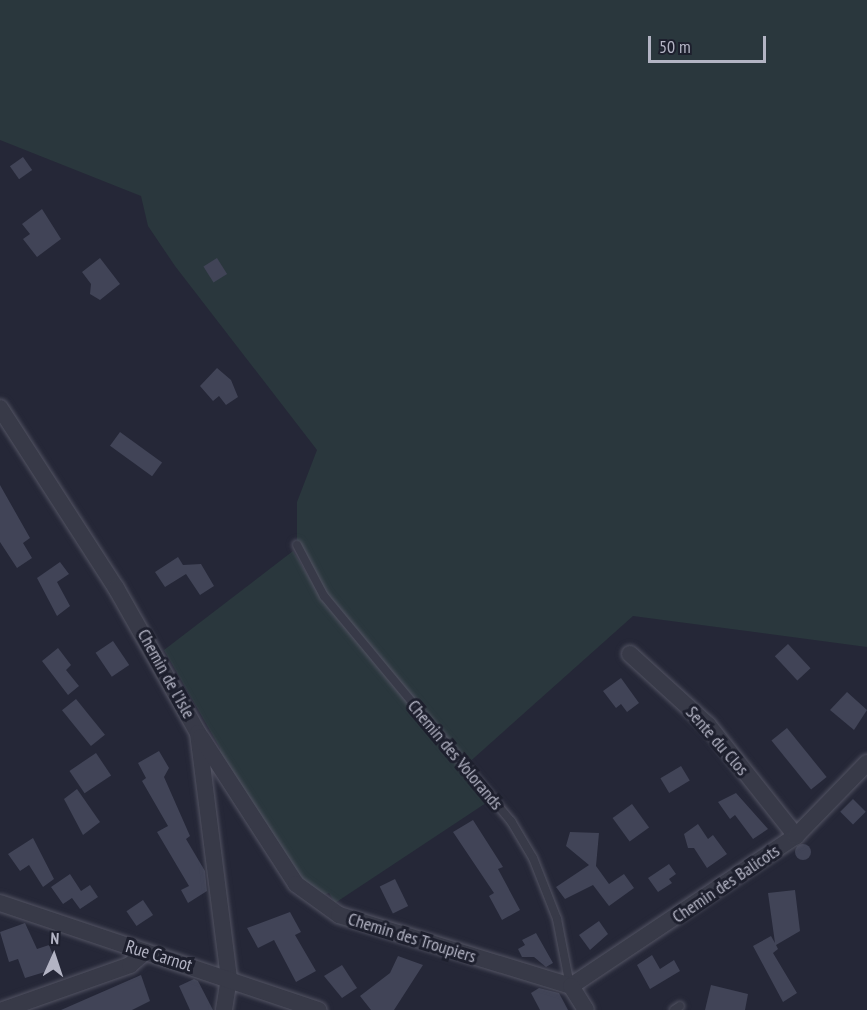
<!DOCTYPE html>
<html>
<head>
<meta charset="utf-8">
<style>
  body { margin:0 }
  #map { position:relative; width:867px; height:1010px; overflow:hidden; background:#252737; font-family:"PT Sans Narrow",sans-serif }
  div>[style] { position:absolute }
  .green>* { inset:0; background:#2a373d }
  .building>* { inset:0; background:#414457; transform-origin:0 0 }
  .round { border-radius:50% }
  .roads { filter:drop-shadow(0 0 2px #535463) drop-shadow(0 0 2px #535463) }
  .service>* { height:8px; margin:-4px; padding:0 4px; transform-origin:4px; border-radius:4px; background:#383a48 }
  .minor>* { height:16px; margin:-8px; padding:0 8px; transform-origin:8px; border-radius:8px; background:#383a48 }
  span { translate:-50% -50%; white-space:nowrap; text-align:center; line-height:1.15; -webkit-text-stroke:6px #1d1f2d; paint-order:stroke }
  .street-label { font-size:18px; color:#b3b4c4 }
  .north { position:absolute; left:24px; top:926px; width:60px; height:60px; -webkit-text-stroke:4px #1d1f2d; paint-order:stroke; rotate:3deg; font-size:16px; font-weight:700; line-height:24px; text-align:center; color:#b3b4c4 }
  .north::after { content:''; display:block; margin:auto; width:21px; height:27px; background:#b3b4c4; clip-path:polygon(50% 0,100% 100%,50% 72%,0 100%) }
  .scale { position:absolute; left:648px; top:36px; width:118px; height:27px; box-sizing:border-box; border:3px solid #b3b4c4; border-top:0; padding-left:8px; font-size:18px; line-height:21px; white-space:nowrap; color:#b3b4c4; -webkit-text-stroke:4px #1d1f2d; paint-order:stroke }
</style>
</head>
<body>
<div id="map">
  <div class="green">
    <div style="clip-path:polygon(0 0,867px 0,867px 647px,633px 616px,465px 766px,328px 601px,297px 545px,297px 502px,317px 450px,175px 266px,148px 226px,141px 196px,0 140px)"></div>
    <div style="clip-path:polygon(293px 551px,324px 602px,489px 801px,335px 903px,329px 893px,323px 895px,303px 882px,219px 755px,220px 748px,164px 650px)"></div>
  </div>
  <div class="building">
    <div style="left:23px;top:157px;width:16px;height:16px;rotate:55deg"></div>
    <div style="clip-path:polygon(42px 209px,61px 239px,37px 257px,23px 239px,30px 234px,22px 224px)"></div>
    <div style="clip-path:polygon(100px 258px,120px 284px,100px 300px,90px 294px,91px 284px,82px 272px)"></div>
    <div style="left:217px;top:258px;width:19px;height:16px;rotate:58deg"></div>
    <div style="clip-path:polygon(217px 368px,231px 380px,238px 397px,226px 405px,219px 396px,213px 401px,200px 386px)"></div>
    <div style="left:120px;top:432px;width:52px;height:17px;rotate:36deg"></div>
    <div style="clip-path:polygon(0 485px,30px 538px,23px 543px,32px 558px,17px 568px,0 542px)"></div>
    <div style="clip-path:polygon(178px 557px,183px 565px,201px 564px,214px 586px,200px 595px,186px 574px,165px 587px,155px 572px)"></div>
    <div style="clip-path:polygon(60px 562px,69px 574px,57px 582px,70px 606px,57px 616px,37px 578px)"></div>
    <div style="left:113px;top:641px;width:29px;height:21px;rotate:56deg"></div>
    <div style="left:788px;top:644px;width:33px;height:18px;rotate:47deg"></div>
    <div style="clip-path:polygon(58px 648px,71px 665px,66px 670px,79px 686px,68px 695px,42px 661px)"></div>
    <div style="clip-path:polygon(621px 678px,639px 703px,627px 712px,621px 704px,616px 708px,603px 691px)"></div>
    <div style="clip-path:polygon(847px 692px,867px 710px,854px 730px,830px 710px)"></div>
    <div style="left:76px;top:699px;width:46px;height:18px;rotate:51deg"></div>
    <div style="left:787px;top:728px;width:63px;height:20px;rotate:51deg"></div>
    <div style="clip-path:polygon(159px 751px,169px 768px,164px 777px,190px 836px,186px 839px,205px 871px,207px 891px,188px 903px,181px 890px,189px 886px,157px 832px,168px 826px,142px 781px,146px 778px,138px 763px)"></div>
    <div style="left:96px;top:753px;width:27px;height:32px;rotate:56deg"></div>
    <div style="left:681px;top:766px;width:17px;height:24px;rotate:59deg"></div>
    <div style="clip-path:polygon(77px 789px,100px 822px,83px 835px,64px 799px)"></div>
    <div style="clip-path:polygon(736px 793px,768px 829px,753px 839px,735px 815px,730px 819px,718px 802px)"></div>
    <div style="left:853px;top:799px;width:18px;height:18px;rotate:45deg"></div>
    <div style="left:632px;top:804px;width:29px;height:24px;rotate:54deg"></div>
    <div style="clip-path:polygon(473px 820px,503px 867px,498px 869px,520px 910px,502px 920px,489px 896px,494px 893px,453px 832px)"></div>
    <div style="clip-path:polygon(698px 824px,708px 839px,713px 835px,727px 854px,707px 868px,694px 848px,688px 848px,684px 834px)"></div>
    <div style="clip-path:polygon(570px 832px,599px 833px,596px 866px,609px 884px,624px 874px,634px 888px,609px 906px,593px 885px,565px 899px,556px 887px,589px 865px,566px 846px)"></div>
    <div style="clip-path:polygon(33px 838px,54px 879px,43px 887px,29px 865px,20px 871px,8px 854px)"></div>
    <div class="round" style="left:795px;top:844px;width:16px;height:16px"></div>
    <div style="clip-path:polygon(669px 864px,676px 874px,669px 879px,672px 883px,658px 892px,648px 878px)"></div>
    <div style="clip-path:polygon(70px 874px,81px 891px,90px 885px,98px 897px,80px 909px,72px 898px,63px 904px,51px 887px)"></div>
    <div style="left:395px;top:879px;width:30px;height:17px;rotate:64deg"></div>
    <div style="clip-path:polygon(795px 890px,800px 931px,776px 945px,778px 949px,773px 953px,797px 993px,783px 1002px,753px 946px,771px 936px,775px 943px,768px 893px)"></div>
    <div style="left:143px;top:900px;width:18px;height:20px;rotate:56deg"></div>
    <div style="clip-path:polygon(290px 912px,301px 932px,295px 935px,316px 971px,296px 982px,274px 940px,258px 948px,247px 928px)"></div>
    <div style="clip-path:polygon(599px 921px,608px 934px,590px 950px,579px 935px)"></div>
    <div style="clip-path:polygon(25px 923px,37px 949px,49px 945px,58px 968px,25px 978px,18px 959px,9px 962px,0 932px)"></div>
    <div style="clip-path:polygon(536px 933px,553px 963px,546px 967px,534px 957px,522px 957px,518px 949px,525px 945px,522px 940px)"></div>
    <div style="clip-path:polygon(652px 955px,660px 969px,674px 960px,680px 971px,650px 989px,637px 965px)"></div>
    <div style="clip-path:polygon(398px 956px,423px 965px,394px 1010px,371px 1010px,360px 996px,390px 973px)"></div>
    <div style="clip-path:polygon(342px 965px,357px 988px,342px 998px,324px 976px)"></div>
    <div style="clip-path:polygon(141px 975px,150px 1001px,132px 1010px,61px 1010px)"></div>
    <div style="clip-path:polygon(194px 979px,198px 981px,213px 1010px,190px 1010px,179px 986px)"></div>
    <div style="clip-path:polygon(711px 985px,748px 994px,745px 1010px,705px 1010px)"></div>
    <div style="clip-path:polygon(539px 988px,559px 993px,568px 1010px,540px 1010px,531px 993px)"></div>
  </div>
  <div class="roads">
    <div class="service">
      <div style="left:297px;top:545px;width:58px;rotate:62.1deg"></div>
      <div style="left:324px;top:596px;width:293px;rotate:50.3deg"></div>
      <div style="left:511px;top:821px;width:43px;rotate:59.3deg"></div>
      <div style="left:533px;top:858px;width:66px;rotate:68.5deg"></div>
      <div style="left:557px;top:919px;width:68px;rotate:79deg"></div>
      <div style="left:674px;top:1010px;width:7px;rotate:-34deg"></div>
    </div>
    <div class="minor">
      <div style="left:0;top:408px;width:214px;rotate:57.2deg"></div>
      <div style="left:116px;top:588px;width:167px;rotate:60.5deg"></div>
      <div style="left:198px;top:733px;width:247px;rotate:82.8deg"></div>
      <div style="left:229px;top:978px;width:32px;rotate:99deg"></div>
      <div style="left:630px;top:654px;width:105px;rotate:42.3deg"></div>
      <div style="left:708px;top:725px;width:142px;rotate:51.6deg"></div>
      <div style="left:201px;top:737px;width:175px;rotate:57.1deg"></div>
      <div style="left:296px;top:884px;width:53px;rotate:35.8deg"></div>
      <div style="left:339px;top:915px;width:243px;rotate:17deg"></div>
      <div style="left:0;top:903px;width:336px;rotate:18.6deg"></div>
      <div style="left:571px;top:986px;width:270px;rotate:-33.7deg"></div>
      <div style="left:796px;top:836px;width:102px;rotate:-45.8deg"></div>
      <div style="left:571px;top:986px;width:28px;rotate:58deg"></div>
      <div style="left:3px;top:1010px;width:135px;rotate:-19.5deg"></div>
      <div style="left:130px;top:965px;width:20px;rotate:-41deg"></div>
    </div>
  </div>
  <div class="street-label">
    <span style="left:166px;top:674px;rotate:61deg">Chemin de l’Isle</span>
    <span style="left:717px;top:741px;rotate:49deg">Sente du Clos</span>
    <span style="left:455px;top:755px;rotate:50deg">Chemin des Volorands</span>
    <span style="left:726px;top:884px;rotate:-34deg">Chemin des Balicots</span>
    <span style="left:412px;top:938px;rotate:17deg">Chemin des Troupiers</span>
    <span style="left:159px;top:956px;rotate:17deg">Rue Carnot</span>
  </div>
  <div class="north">N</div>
  <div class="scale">50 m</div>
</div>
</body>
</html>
